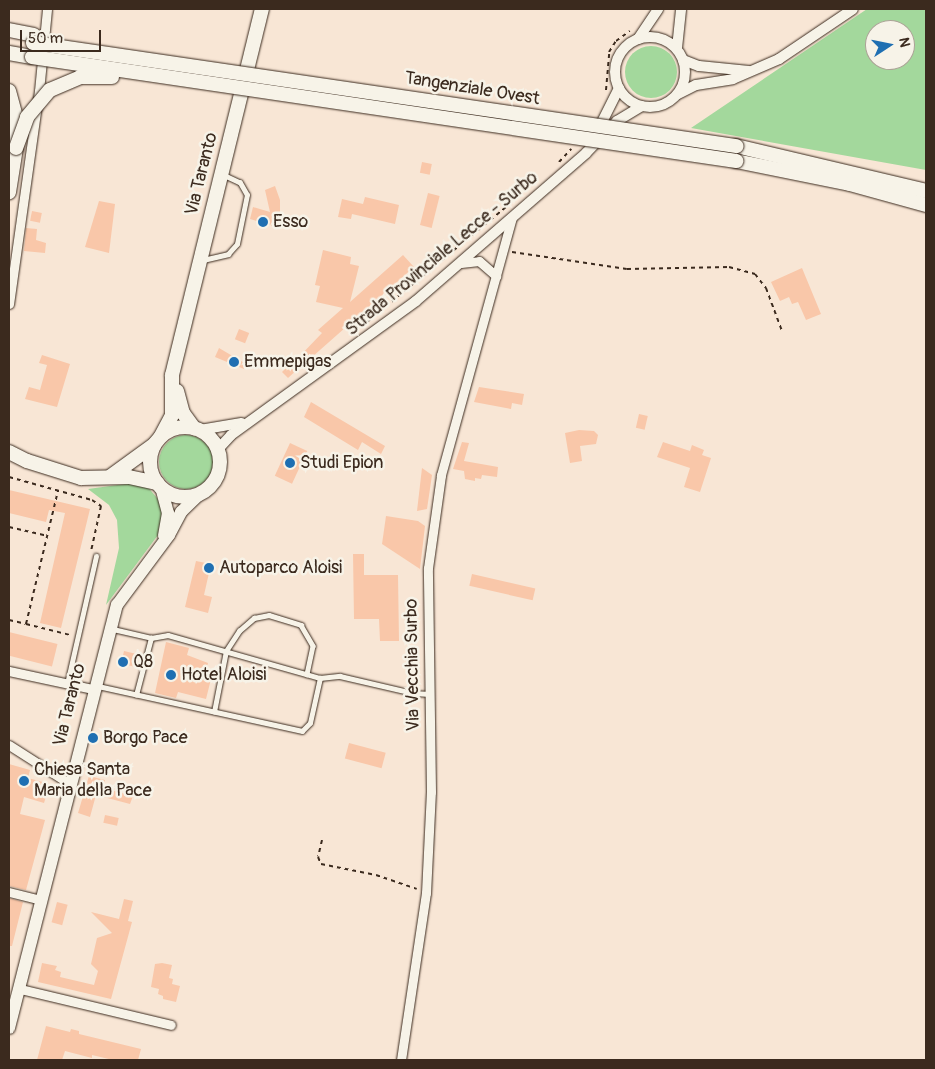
<!DOCTYPE html>
<html>
<head>
<meta charset="utf-8">
<style>
  body { margin:0 }
  #map { position:relative; width:935px; height:1069px; overflow:hidden; background:#f8e6d5; font-family:Pangolin,sans-serif }
  div>[style] { position:absolute }
  .green>* { inset:0; background:#a3d89c }
  .round { border-radius:50% }
  .building>* { inset:0; background:#f9c7a9; transform-origin:0 0 }
  .path>* { height:2px; margin-top:-1px; transform-origin:0; background:repeating-linear-gradient(90deg,#3b2a1e 0 4px,transparent 0 8px) }
  .roads { filter:drop-shadow(0 0 1px #3b2a1e) drop-shadow(0 0 1px #3b2a1e) }
  .service>* { height:4.5px; margin:-2.25px; padding:0 2.25px; transform-origin:2.25px; border-radius:2.25px; background:#f7f3e8 }
  .minor>* { height:9px; margin:-4.5px; padding:0 4.5px; transform-origin:4.5px; border-radius:4.5px; background:#f7f3e8 }
  .tertiary>* { height:10px; margin:-5px; padding:0 5px; transform-origin:5px; border-radius:5px; background:#f7f3e8 }
  .tertiary>.ring { margin:-5px; padding:0; box-sizing:content-box; background:none; border:10px solid #f7f3e8; border-radius:50% }
  .secondary>* { height:12px; margin:-6px; padding:0 6px; transform-origin:6px; border-radius:6px; background:#f7f3e8 }
  .primary>* { height:14px; margin:-7px; padding:0 7px; transform-origin:7px; border-radius:7px; background:#f7f3e8 }
  .primary>.ring { margin:-7px; padding:0; box-sizing:content-box; background:none; border:14px solid #f7f3e8; border-radius:50% }
  .trunk>* { height:14px; margin:-7px; padding:0 7px; transform-origin:7px; border-radius:7px; background:#f7f3e8 }
  .bridges { filter:drop-shadow(0 0 1px #3b2a1e) drop-shadow(0 0 1px #3b2a1e) }
  .trunk-bridge>* { height:14px; margin:-7px; padding:0 7px; transform-origin:7px; border-radius:7px; background:#f7f3e8 }
  .dots>* { width:14px; height:14px; translate:-50% -50%; box-sizing:border-box; border:2px solid #f7f3e8; border-radius:50% }
  span { translate:-50% -50%; white-space:nowrap; text-align:center; line-height:1.15; -webkit-text-stroke:5px #f7f3e8; paint-order:stroke }
  .street-label { font-size:18px; color:#3b2a1e }
  .poi-label { font-size:18px; color:#3b2a1e }
  .left { translate:0 -50%; text-align:left }
  .frame { position:absolute; inset:0; border:10px solid #3b2a1e; pointer-events:none }
  .north { position:absolute; left:865px; top:20px; width:50px; height:50px; box-sizing:border-box; background:#f7f3e8; border:1px solid #aca397; border-radius:50%; rotate:79deg; font-size:14px; font-weight:700; line-height:20px; text-align:center; color:#3b2a1e }
  .north::after { content:''; display:block; margin:auto; width:18px; height:22px; background:#1f6fb2; clip-path:polygon(50% 0,100% 100%,50% 72%,0 100%) }
  .scale { position:absolute; left:20px; top:30px; width:81px; height:22px; box-sizing:border-box; border:2px solid #3b2a1e; border-top:0; padding-left:6px; font-size:15px; line-height:18px; white-space:nowrap; color:#3b2a1e; -webkit-text-stroke:4px #f7f3e8; paint-order:stroke }
</style>
</head>
<body>
<div id="map">
  <div class="green">
    <div style="clip-path:polygon(evenodd,867px 9px,926px 9px,926px 170px,691px 128px,867px 9px,875px 30px,905px 30px,905px 60px,875px 60px,875px 30px)"></div>
    <div class="round" style="left:625px;top:46px;width:52px;height:52px"></div>
    <div class="round" style="left:159px;top:435px;width:54px;height:54px"></div>
    <div style="clip-path:polygon(132px 483px,147px 486px,162px 504px,161px 531px,106px 605px,119px 548px,117px 520px,109px 505px,88px 489px)"></div>
  </div>
  <div class="building">
    <div style="left:422px;top:162px;width:10px;height:11px;rotate:11deg"></div>
    <div style="clip-path:polygon(275px 186px,280px 200px,280px 228px,250px 219px,253px 207px,270px 212px,265px 190px)"></div>
    <div style="left:428px;top:193px;width:12px;height:33px;rotate:14deg"></div>
    <div style="clip-path:polygon(365px 197px,399px 205px,395px 224px,352px 214px,351px 219px,338px 217px,342px 199px,363px 204px)"></div>
    <div style="clip-path:polygon(99px 201px,115px 204px,109px 253px,85px 247px)"></div>
    <div style="left:32px;top:211px;width:10px;height:10px;rotate:11deg"></div>
    <div style="clip-path:polygon(26px 228px,37px 229px,36px 240px,46px 243px,45px 253px,24px 251px)"></div>
    <div style="clip-path:polygon(323px 250px,351px 257px,350px 264px,359px 266px,350px 302px,403px 255px,414px 267px,303px 365px,297px 359px,322px 333px,318px 330px,343px 308px,316px 302px,320px 286px,315px 285px)"></div>
    <div style="clip-path:polygon(802px 268px,821px 314px,806px 320px,798px 302px,792px 304px,789px 297px,780px 301px,771px 282px)"></div>
    <div style="left:239px;top:329px;width:11px;height:11px;rotate:22deg"></div>
    <div style="clip-path:polygon(219px 348px,246px 364px,244px 369px,215px 357px)"></div>
    <div style="clip-path:polygon(42px 355px,70px 364px,57px 407px,25px 399px,29px 387px,40px 390px,47px 365px,39px 363px)"></div>
    <div style="clip-path:polygon(291px 363px,299px 368px,288px 378px,282px 372px)"></div>
    <div style="clip-path:polygon(479px 387px,524px 394px,522px 405px,512px 403px,511px 409px,474px 402px)"></div>
    <div style="clip-path:polygon(311px 402px,385px 446px,381px 454px,362px 442px,358px 450px,304px 417px)"></div>
    <div style="left:639px;top:414px;width:9px;height:14px;rotate:13deg"></div>
    <div style="clip-path:polygon(579px 430px,594px 431px,598px 435px,596px 444px,580px 446px,582px 461px,570px 463px,565px 433px)"></div>
    <div style="clip-path:polygon(462px 442px,469px 443px,464px 461px,498px 467px,497px 477px,482px 475px,481px 479px,475px 478px,475px 481px,465px 479px,464px 471px,453px 469px)"></div>
    <div style="clip-path:polygon(663px 442px,690px 451px,692px 445px,704px 450px,702px 455px,711px 458px,700px 492px,684px 487px,690px 468px,657px 457px)"></div>
    <div style="left:290px;top:443px;width:19px;height:36px;rotate:25deg"></div>
    <div style="clip-path:polygon(422px 468px,432px 475px,427px 509px,417px 511px)"></div>
    <div style="clip-path:polygon(9px 490px,90px 509px,61px 628px,40px 623px,65px 513px,49px 510px,46px 522px,9px 513px)"></div>
    <div style="clip-path:polygon(386px 516px,418px 521px,425px 526px,420px 569px,382px 544px)"></div>
    <div style="clip-path:polygon(353px 554px,364px 554px,364px 575px,398px 575px,399px 641px,380px 641px,379px 619px,354px 619px)"></div>
    <div style="clip-path:polygon(196px 561px,211px 564px,204px 595px,212px 597px,208px 613px,185px 607px)"></div>
    <div style="left:472px;top:574px;width:65px;height:12px;rotate:13deg"></div>
    <div style="left:9px;top:632px;width:50px;height:23px;rotate:14deg"></div>
    <div style="clip-path:polygon(166px 642px,189px 648px,187px 655px,208px 663px,204px 677px,211px 679px,206px 699px,178px 692px,176px 698px,155px 693px)"></div>
    <div style="left:124px;top:651px;width:13px;height:13px;rotate:13deg"></div>
    <div style="left:349px;top:743px;width:38px;height:16px;rotate:15deg"></div>
    <div style="clip-path:polygon(9px 764px,30px 770px,28px 778px,50px 784px,44px 803px,24px 797px,20px 814px,45px 820px,26px 890px,9px 886px)"></div>
    <div style="clip-path:polygon(89px 776px,105px 780px,103px 788px,133px 796px,130px 804px,96px 795px,90px 817px,78px 813px)"></div>
    <div style="left:105px;top:815px;width:14px;height:8px;rotate:12deg"></div>
    <div style="clip-path:polygon(9px 898px,23px 902px,12px 946px,9px 946px)"></div>
    <div style="clip-path:polygon(124px 899px,133px 901px,128px 921px,132px 922px,111px 999px,38px 982px,42px 963px,57px 966px,55px 970px,61px 972px,60px 977px,94px 985px,98px 971px,91px 964px,97px 938px,112px 933px,91px 912px,119px 919px)"></div>
    <div style="left:57px;top:902px;width:11px;height:21px;rotate:15deg"></div>
    <div style="clip-path:polygon(162px 963px,172px 965px,169px 978px,173px 979px,172px 984px,180px 986px,176px 1002px,163px 999px,163px 996px,158px 994px,159px 989px,151px 987px,155px 964px)"></div>
    <div style="clip-path:polygon(46px 1026px,70px 1032px,71px 1029px,79px 1031px,79px 1034px,141px 1049px,138px 1060px,113px 1060px,92px 1055px,92px 1058px,65px 1051px,62px 1060px,37px 1060px)"></div>
  </div>
  <div class="path">
    <div style="left:606px;top:90px;width:38px;rotate:-85deg"></div>
    <div style="left:609px;top:52px;width:13px;rotate:-58deg"></div>
    <div style="left:616px;top:41px;width:17px;rotate:-36deg"></div>
    <div style="left:559px;top:162px;width:18px;rotate:-47deg"></div>
    <div style="left:512px;top:252px;width:116px;rotate:8.4deg"></div>
    <div style="left:627px;top:269px;width:102px;rotate:-1.1deg"></div>
    <div style="left:729px;top:267px;width:27px;rotate:15deg"></div>
    <div style="left:755px;top:274px;width:18px;rotate:52deg"></div>
    <div style="left:766px;top:288px;width:46px;rotate:69.6deg"></div>
    <div style="left:367px;top:322px;width:180px;rotate:-39.6deg"></div>
    <div style="left:9px;top:477px;width:86px;rotate:15.5deg"></div>
    <div style="left:92px;top:500px;width:11px;rotate:34deg"></div>
    <div style="left:101px;top:506px;width:46px;rotate:102.5deg"></div>
    <div style="left:9px;top:527px;width:40px;rotate:13deg"></div>
    <div style="left:9px;top:620px;width:17px;rotate:13deg"></div>
    <div style="left:26px;top:624px;width:137px;rotate:-76.5deg"></div>
    <div style="left:26px;top:624px;width:45px;rotate:14deg"></div>
    <div style="left:322px;top:840px;width:17px;rotate:103deg"></div>
    <div style="left:318px;top:857px;width:8px;rotate:67deg"></div>
    <div style="left:321px;top:864px;width:56px;rotate:11.3deg"></div>
    <div style="left:376px;top:875px;width:43px;rotate:18.9deg"></div>
  </div>
  <div class="roads">
    <div class="service">
      <div style="left:203px;top:260px;width:26px;rotate:-13deg"></div>
      <div style="left:228px;top:254px;width:13px;rotate:-48deg"></div>
      <div style="left:237px;top:244px;width:50px;rotate:-78.5deg"></div>
      <div style="left:247px;top:195px;width:14px;rotate:-120deg"></div>
      <div style="left:240px;top:183px;width:19px;rotate:-155deg"></div>
      <div style="left:113px;top:629px;width:39px;rotate:13deg"></div>
      <div style="left:151px;top:638px;width:17px;rotate:-10deg"></div>
      <div style="left:168px;top:635px;width:158px;rotate:15.8deg"></div>
      <div style="left:320px;top:678px;width:20px;rotate:-6deg"></div>
      <div style="left:340px;top:676px;width:75px;rotate:13.1deg"></div>
      <div style="left:413px;top:693px;width:17px;rotate:3deg"></div>
      <div style="left:67px;top:684px;width:131px;rotate:-77.2deg"></div>
      <div style="left:98px;top:686px;width:209px;rotate:12.4deg"></div>
      <div style="left:302px;top:731px;width:11px;rotate:-45deg"></div>
      <div style="left:310px;top:723px;width:46px;rotate:-77.5deg"></div>
      <div style="left:136px;top:695px;width:59px;rotate:-75.3deg"></div>
      <div style="left:214px;top:712px;width:62px;rotate:-78.9deg"></div>
      <div style="left:226px;top:651px;width:24px;rotate:-57deg"></div>
      <div style="left:239px;top:631px;width:20px;rotate:-41deg"></div>
      <div style="left:254px;top:618px;width:15px;rotate:-11deg"></div>
      <div style="left:269px;top:615px;width:34px;rotate:17deg"></div>
      <div style="left:301px;top:625px;width:24px;rotate:60deg"></div>
      <div style="left:313px;top:646px;width:29px;rotate:102deg"></div>
    </div>
    <div class="minor">
      <div style="left:461px;top:263px;width:18px;rotate:-6deg"></div>
      <div style="left:479px;top:261px;width:23px;rotate:41deg"></div>
      <div style="left:9px;top:304px;width:215px;rotate:-82deg"></div>
      <div style="left:39px;top:91px;width:82px;rotate:-84.4deg"></div>
      <div style="left:9px;top:671px;width:86px;rotate:12.1deg"></div>
      <div style="left:9px;top:745px;width:72px;rotate:32.6deg"></div>
      <div style="left:9px;top:892px;width:32px;rotate:14deg"></div>
      <div style="left:20px;top:989px;width:155px;rotate:13.4deg"></div>
      <div style="left:401px;top:1060px;width:169px;rotate:-81.5deg"></div>
      <div style="left:426px;top:893px;width:101px;rotate:-87.2deg"></div>
      <div style="left:431px;top:792px;width:224px;rotate:-90.8deg"></div>
      <div style="left:428px;top:568px;width:94px;rotate:-82deg"></div>
      <div style="left:441px;top:475px;width:267px;rotate:-74.6deg"></div>
    </div>
    <div class="tertiary">
      <div class="ring" style="left:615px;top:37px;width:60px;height:60px"></div>
      <div style="left:638px;top:39px;width:36px;rotate:-56deg"></div>
      <div style="left:677px;top:48px;width:39px;rotate:-84deg"></div>
      <div style="left:683px;top:60px;width:17px;rotate:21deg"></div>
      <div style="left:699px;top:66px;width:50px;rotate:5.7deg"></div>
      <div style="left:678px;top:94px;width:20px;rotate:-27deg"></div>
      <div style="left:696px;top:85px;width:37px;rotate:-9deg"></div>
      <div style="left:733px;top:79px;width:50px;rotate:-23.5deg"></div>
      <div style="left:779px;top:59px;width:89px;rotate:-34deg"></div>
      <div style="left:598px;top:130px;width:47px;rotate:-63.4deg"></div>
      <div style="left:200px;top:430px;width:42px;rotate:-9.7deg"></div>
      <div style="left:220px;top:458px;width:11px;rotate:-90deg"></div>
      <div style="left:220px;top:447px;width:16px;rotate:-47deg"></div>
      <div style="left:231px;top:435px;width:228px;rotate:-35.9deg"></div>
      <div style="left:416px;top:301px;width:225px;rotate:-41deg"></div>
      <div style="left:586px;top:153px;width:45px;rotate:-45.9deg"></div>
      <div style="left:617px;top:121px;width:29px;rotate:-31deg"></div>
    </div>
    <div class="secondary">
      <div style="left:161px;top:487px;width:27px;rotate:75deg"></div>
      <div style="left:168px;top:513px;width:23px;rotate:100deg"></div>
      <div style="left:9px;top:1028px;width:437px;rotate:-75.7deg"></div>
      <div style="left:117px;top:605px;width:87px;rotate:-53.4deg"></div>
      <div style="left:169px;top:535px;width:26px;rotate:-62deg"></div>
      <div style="left:181px;top:512px;width:28px;rotate:-44deg"></div>
    </div>
    <div class="primary">
      <div style="left:177px;top:391px;width:23px;rotate:75deg"></div>
      <div style="left:183px;top:413px;width:19px;rotate:54deg"></div>
      <div class="ring" style="left:150px;top:427px;width:56px;height:56px"></div>
      <div style="left:161px;top:436px;width:24px;rotate:-62deg"></div>
      <div style="left:172px;top:415px;width:40px;rotate:-90deg"></div>
      <div style="left:172px;top:375px;width:377px;rotate:-76.2deg"></div>
    </div>
    <div class="trunk">
      <div style="left:9px;top:30px;width:25px;rotate:11deg"></div>
      <div style="left:9px;top:53px;width:23px;rotate:10deg"></div>
      <div style="left:9px;top:91px;width:27px;rotate:75deg"></div>
      <div style="left:16px;top:117px;width:31px;rotate:90deg"></div>
      <div style="left:16px;top:148px;width:45px;rotate:99deg"></div>
      <div style="left:736px;top:146px;width:195px;rotate:13.3deg"></div>
      <div style="left:736px;top:161px;width:116px;rotate:11.4deg"></div>
      <div style="left:850px;top:184px;width:79px;rotate:15.4deg"></div>
      <div style="left:9px;top:452px;width:20px;rotate:27deg"></div>
      <div style="left:27px;top:461px;width:57px;rotate:17.5deg"></div>
      <div style="left:81px;top:478px;width:48px;rotate:-1.2deg"></div>
      <div style="left:129px;top:477px;width:29px;rotate:12deg"></div>
      <div style="left:111px;top:476px;width:54px;rotate:-36deg"></div>
    </div>
  </div>
  <div class="bridges">
    <div class="trunk-bridge">
      <div style="left:33px;top:43px;width:711px;rotate:8.34deg"></div>
      <div style="left:32px;top:57px;width:712px;rotate:8.4deg"></div>
      <div style="left:16px;top:148px;width:33px;rotate:-70deg"></div>
      <div style="left:27px;top:117px;width:35px;rotate:-50deg"></div>
      <div style="left:50px;top:90px;width:33px;rotate:-23deg"></div>
      <div style="left:80px;top:77px;width:32px"></div>
    </div>
  </div>
  <div class="dots">
    <div style="left:263px;top:222px;background:#1f6fb2"></div>
    <div style="left:234px;top:362px;background:#1f6fb2"></div>
    <div style="left:290px;top:463px;background:#1f6fb2"></div>
    <div style="left:209px;top:568px;background:#1f6fb2"></div>
    <div style="left:123px;top:662px;background:#1f6fb2"></div>
    <div style="left:171px;top:675px;background:#1f6fb2"></div>
    <div style="left:93px;top:738px;background:#1f6fb2"></div>
    <div style="left:24px;top:781px;background:#1f6fb2"></div>
  </div>
  <div class="street-label">
    <span style="left:472px;top:89px;rotate:9deg">Tangenziale Ovest</span>
    <span style="left:202px;top:174px;rotate:-76deg">Via Taranto</span>
    <span style="left:442px;top:254px;rotate:-40deg">Strada Provinciale Lecce - Surbo</span>
    <span style="left:413px;top:665px;rotate:-91deg">Via Vecchia Surbo</span>
    <span style="left:70px;top:705px;rotate:-76deg">Via Taranto</span>
  </div>
  <div class="poi-label">
    <span class="left" style="left:273px;top:222px">Esso</span>
    <span class="left" style="left:244px;top:362px">Emmepigas</span>
    <span class="left" style="left:300px;top:463px">Studi Epion</span>
    <span class="left" style="left:219px;top:568px">Autoparco Aloisi</span>
    <span class="left" style="left:133px;top:662px">Q8</span>
    <span class="left" style="left:181px;top:675px">Hotel Aloisi</span>
    <span class="left" style="left:103px;top:738px">Borgo Pace</span>
    <span class="left" style="left:34px;top:781px">Chiesa Santa<br>Maria della Pace</span>
  </div>
  <div class="frame"></div>
  <div class="north">N</div>
  <div class="scale">50 m</div>
</div>
</body>
</html>
